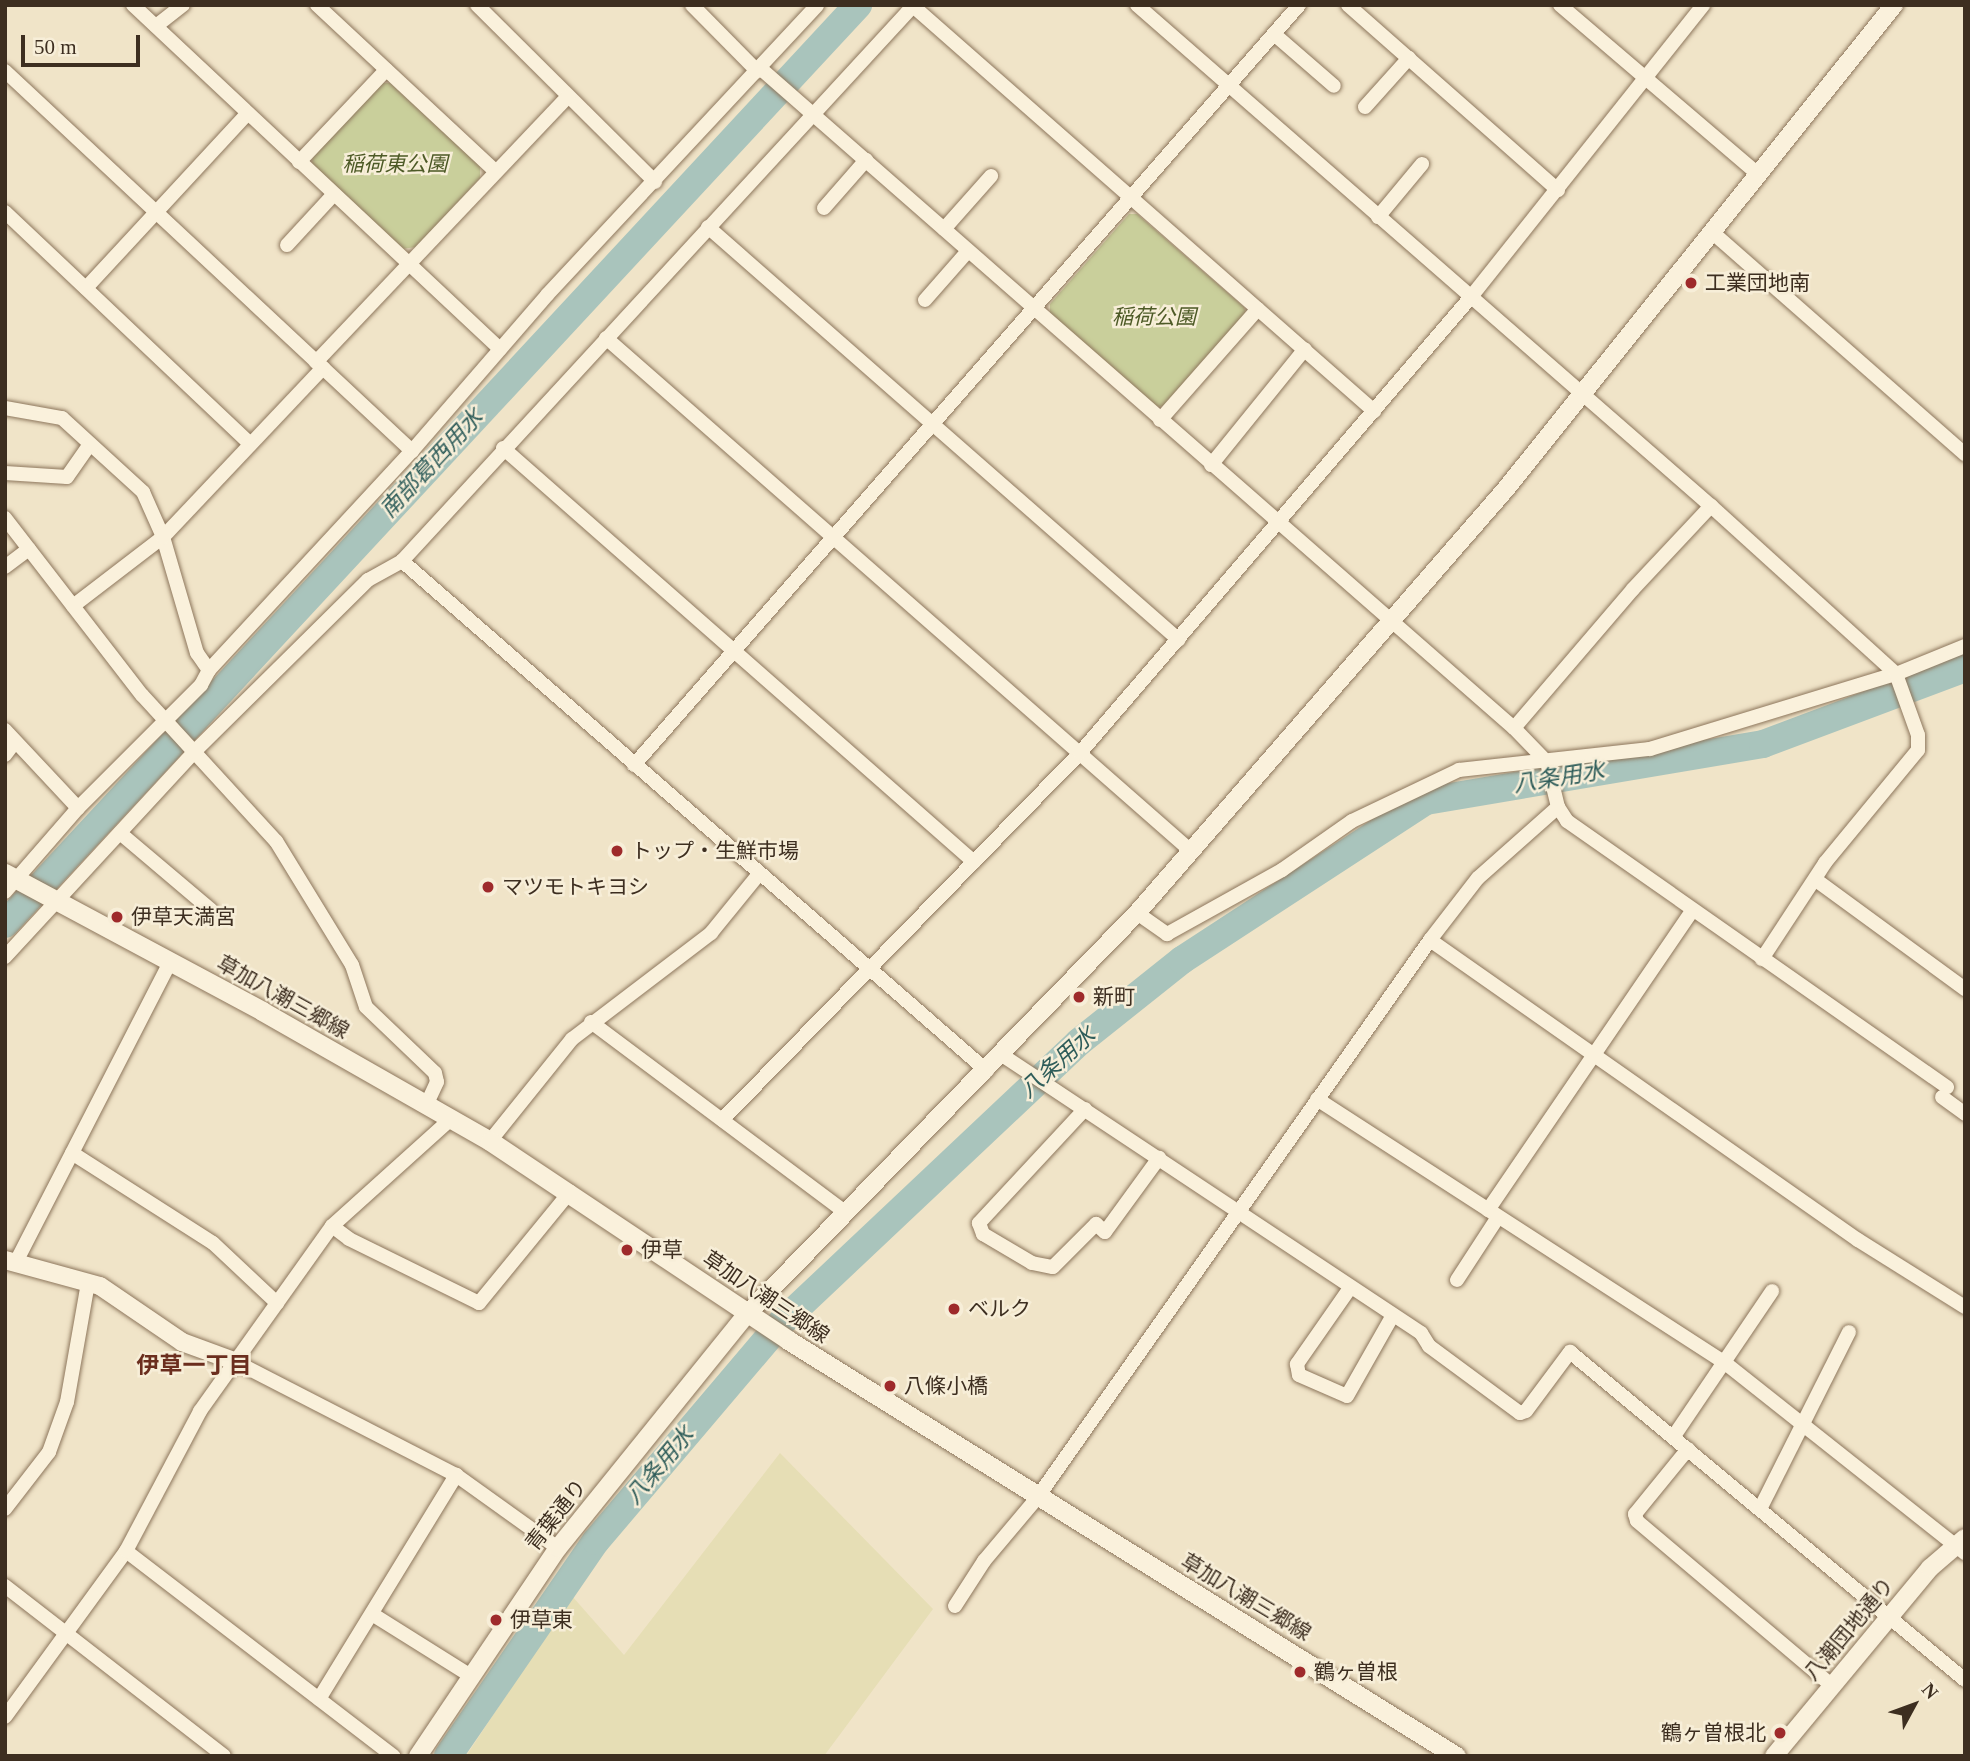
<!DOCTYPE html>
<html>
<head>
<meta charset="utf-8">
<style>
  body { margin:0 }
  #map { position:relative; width:1970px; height:1761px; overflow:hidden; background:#f0e4c8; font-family:"Times New Roman","Noto Sans JP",serif }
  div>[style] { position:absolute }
  .farmland>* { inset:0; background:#e6deb5 }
  .green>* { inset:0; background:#c9cf9b }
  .river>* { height:28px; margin:-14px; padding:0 14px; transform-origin:14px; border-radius:14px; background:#a9c4bc }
  .roads { filter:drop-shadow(0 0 2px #8d765c) drop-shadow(0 0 2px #8d765c) }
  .minor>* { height:14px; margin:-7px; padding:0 7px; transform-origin:7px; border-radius:7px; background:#faf1dc }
  .tertiary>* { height:18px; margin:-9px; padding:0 9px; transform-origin:9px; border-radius:9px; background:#faf1dc }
  .secondary>* { height:19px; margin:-9.5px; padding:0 9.5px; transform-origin:9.5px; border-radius:9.5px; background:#faf1dc }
  .dots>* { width:19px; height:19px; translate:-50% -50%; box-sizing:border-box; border:4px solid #f7eed8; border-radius:50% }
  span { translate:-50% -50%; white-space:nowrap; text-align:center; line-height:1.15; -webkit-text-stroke:5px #f7eed8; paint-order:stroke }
  .park-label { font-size:21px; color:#4d5a26; font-style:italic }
  .poi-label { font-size:21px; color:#3d2e20 }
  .left { translate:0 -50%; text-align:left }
  .right { translate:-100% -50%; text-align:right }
  .street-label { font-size:21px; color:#3d2e20 }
  .water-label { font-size:23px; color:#2f5d5a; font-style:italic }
  .neighbourhood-label { font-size:23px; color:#6b2e1e; font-weight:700 }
  .frame { position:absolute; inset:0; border:7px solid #3d2e20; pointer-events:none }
  .north { position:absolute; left:1879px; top:1670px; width:70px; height:70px; -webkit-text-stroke:5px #f7eed8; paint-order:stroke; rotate:49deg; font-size:19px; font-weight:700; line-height:28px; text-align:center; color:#3d2e20 }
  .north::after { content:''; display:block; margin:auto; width:24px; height:32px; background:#3d2e20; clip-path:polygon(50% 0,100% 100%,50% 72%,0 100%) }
  .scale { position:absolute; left:21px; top:35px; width:119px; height:32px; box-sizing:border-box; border:4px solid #3d2e20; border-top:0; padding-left:9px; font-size:21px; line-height:24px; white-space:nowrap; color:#3d2e20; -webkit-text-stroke:5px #f7eed8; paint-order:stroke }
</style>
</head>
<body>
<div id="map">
  <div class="farmland">
    <div style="clip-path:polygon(780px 1453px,933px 1609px,824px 1756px,466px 1756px,572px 1596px,624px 1655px)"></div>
  </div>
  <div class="green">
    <div style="clip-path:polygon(382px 83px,390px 83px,480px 166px,480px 178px,416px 247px,402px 249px,312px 164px,313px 155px)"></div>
    <div style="clip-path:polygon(1129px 214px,1137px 214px,1244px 307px,1246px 314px,1163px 406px,1155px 407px,1050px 315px,1050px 304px)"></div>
  </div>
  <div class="river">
    <div style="left:5px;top:924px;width:1254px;rotate:-47.13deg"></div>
    <div style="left:448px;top:1756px;width:261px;rotate:-55.5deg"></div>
    <div style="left:596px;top:1541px;width:287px;rotate:-49.7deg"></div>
    <div style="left:782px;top:1322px;width:408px;rotate:-43.3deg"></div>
    <div style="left:1079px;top:1042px;width:132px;rotate:-38.5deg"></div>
    <div style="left:1182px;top:960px;width:291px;rotate:-33.1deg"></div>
    <div style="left:1426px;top:801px;width:342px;rotate:-9.6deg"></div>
    <div style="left:1763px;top:744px;width:216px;rotate:-20.6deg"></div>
  </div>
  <div class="roads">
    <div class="minor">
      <div style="left:133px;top:5px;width:503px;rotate:43.15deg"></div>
      <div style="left:317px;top:5px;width:243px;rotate:43deg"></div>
      <div style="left:477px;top:5px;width:251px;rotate:44.8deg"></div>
      <div style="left:692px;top:5px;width:93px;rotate:45.4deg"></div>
      <div style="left:1137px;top:5px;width:762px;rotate:41.12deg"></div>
      <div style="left:1711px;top:506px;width:250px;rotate:42.2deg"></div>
      <div style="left:1896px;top:674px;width:65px;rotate:70.2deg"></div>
      <div style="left:1918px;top:735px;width:15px;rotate:90deg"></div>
      <div style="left:1918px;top:750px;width:146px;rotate:129.5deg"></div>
      <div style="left:1825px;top:863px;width:115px;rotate:123.3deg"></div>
      <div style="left:1348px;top:5px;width:280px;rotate:41.4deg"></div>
      <div style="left:1560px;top:5px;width:260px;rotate:40.5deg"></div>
      <div style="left:913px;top:6px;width:614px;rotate:41.3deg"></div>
      <div style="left:156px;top:26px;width:34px;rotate:-38deg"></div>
      <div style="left:1274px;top:34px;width:79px;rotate:40.9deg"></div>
      <div style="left:760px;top:68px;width:1002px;rotate:41.2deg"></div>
      <div style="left:1514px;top:728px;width:47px;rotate:45.9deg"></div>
      <div style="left:1547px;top:762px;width:46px;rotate:76.3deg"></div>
      <div style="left:1558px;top:807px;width:17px;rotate:57deg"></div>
      <div style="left:1567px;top:821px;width:464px;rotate:35deg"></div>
      <div style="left:5px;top:71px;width:557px;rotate:43.04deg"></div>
      <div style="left:1365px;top:107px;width:66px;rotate:-48.1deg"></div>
      <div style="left:299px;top:162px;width:127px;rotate:-46.6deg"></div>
      <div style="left:824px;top:208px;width:64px;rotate:-48.8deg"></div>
      <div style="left:5px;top:212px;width:337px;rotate:43.4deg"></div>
      <div style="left:1378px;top:217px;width:69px;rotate:-50.3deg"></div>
      <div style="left:708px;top:227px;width:626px;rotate:41.25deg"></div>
      <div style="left:944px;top:229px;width:71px;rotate:-48.4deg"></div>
      <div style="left:1712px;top:232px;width:337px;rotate:41.3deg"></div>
      <div style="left:287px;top:245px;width:69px;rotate:-47.3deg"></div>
      <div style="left:86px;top:288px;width:237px;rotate:-47.2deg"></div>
      <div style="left:925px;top:300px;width:65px;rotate:-48.7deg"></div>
      <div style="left:606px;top:338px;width:778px;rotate:41.25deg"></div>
      <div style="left:316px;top:362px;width:366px;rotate:-46.5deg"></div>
      <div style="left:5px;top:408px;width:58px;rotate:10deg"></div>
      <div style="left:62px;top:418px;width:110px;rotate:42.4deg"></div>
      <div style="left:143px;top:492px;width:49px;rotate:66deg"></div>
      <div style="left:163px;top:537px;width:121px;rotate:73.7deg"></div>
      <div style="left:197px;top:653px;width:21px;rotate:55deg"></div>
      <div style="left:1160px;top:420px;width:148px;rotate:-48.6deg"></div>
      <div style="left:503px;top:448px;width:627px;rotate:41.31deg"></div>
      <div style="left:1211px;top:465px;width:149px;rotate:-51deg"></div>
      <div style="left:5px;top:473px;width:62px;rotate:3.7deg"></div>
      <div style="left:67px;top:477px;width:40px;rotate:-55.1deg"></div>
      <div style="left:5px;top:518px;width:224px;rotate:52.3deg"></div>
      <div style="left:142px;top:695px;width:198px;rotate:47.5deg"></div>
      <div style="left:276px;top:841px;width:145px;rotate:58.5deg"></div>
      <div style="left:352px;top:965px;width:44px;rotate:71.6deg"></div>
      <div style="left:366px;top:1007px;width:95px;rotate:43.7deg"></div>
      <div style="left:435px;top:1073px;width:9px;rotate:77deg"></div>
      <div style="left:437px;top:1082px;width:23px;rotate:115deg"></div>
      <div style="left:402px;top:561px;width:776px;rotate:41.08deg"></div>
      <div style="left:5px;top:567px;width:30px;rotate:-37deg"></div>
      <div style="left:73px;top:606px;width:113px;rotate:-37.5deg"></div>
      <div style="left:163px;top:537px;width:233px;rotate:-46.6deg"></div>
      <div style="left:1514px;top:728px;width:183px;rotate:-49.4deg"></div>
      <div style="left:1633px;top:589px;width:114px;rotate:-46.8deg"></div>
      <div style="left:5px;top:730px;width:107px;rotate:46.9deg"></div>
      <div style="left:5px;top:755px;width:15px;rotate:-53deg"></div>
      <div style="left:634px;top:765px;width:1010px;rotate:-48.81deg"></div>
      <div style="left:120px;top:833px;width:119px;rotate:40.2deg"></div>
      <div style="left:1816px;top:880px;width:185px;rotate:36.2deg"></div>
      <div style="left:5px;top:892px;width:111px;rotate:-49deg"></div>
      <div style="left:78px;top:808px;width:174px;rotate:-45deg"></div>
      <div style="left:201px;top:685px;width:17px;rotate:-62deg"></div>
      <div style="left:209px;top:670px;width:299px;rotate:-47.2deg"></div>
      <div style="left:412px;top:451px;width:206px;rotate:-49.1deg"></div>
      <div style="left:547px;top:295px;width:396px;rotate:-47deg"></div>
      <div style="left:1137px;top:913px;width:37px;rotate:35deg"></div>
      <div style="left:1167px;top:934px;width:132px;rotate:-29.1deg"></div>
      <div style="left:1282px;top:870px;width:85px;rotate:-35deg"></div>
      <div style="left:1352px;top:821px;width:119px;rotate:-25.5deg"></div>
      <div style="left:1459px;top:770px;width:192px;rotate:-6.3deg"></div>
      <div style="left:1650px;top:749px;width:257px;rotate:-17deg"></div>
      <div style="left:1896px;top:674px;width:74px;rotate:-22.1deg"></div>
      <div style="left:1430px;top:940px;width:523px;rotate:35.03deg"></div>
      <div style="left:1858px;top:1240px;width:126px;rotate:32.1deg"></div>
      <div style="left:5px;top:957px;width:279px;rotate:-47.3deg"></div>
      <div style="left:194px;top:752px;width:245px;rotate:-44.7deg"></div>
      <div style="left:368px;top:580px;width:39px;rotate:-29deg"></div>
      <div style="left:402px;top:561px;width:756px;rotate:-47.36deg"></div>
      <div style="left:591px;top:1022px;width:319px;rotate:36.8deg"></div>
      <div style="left:1002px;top:1055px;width:503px;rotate:33.56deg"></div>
      <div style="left:1421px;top:1333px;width:15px;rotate:58deg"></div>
      <div style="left:1429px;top:1346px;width:113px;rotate:36.4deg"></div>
      <div style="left:1520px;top:1413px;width:6px;rotate:-18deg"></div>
      <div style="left:1526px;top:1411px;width:74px;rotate:-53.3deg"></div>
      <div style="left:1570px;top:1352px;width:513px;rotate:39.71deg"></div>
      <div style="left:1942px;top:1097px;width:29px;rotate:36deg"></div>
      <div style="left:1317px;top:1099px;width:485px;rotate:32.9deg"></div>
      <div style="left:1724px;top:1362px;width:308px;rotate:38.4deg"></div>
      <div style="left:1085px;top:1109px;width:156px;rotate:132.9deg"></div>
      <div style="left:979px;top:1223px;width:12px;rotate:70deg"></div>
      <div style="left:983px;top:1234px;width:57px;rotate:30.6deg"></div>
      <div style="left:1032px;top:1263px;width:21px;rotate:11deg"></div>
      <div style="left:1053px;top:1267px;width:61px;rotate:-45deg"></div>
      <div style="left:1096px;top:1224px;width:12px;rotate:42deg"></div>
      <div style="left:1105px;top:1232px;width:92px;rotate:-53.9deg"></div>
      <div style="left:722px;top:1120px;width:513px;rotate:-45.71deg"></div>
      <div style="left:1080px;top:753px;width:601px;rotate:-49.39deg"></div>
      <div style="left:1471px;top:297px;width:373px;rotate:-51.5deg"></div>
      <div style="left:490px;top:1141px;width:131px;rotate:-51.2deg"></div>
      <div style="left:572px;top:1039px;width:175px;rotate:-37.3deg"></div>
      <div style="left:711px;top:933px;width:76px;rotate:-50.9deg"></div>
      <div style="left:72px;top:1153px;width:167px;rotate:32.6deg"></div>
      <div style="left:213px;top:1243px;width:88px;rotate:43.2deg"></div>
      <div style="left:1488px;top:1210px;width:363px;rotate:-55.7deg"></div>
      <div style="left:332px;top:1226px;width:21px;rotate:37deg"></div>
      <div style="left:349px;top:1239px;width:145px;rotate:26.2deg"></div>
      <div style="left:479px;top:1303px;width:144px;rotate:-50.7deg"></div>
      <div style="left:16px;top:1262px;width:337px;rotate:-62.8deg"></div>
      <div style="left:1457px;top:1280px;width:75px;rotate:-56.9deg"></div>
      <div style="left:1350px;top:1288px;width:93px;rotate:124.9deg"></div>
      <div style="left:1297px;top:1364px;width:11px;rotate:80deg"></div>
      <div style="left:1299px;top:1375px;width:52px;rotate:23.6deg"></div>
      <div style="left:1347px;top:1396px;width:93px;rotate:-60.4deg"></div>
      <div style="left:234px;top:1361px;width:250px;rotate:27.2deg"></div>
      <div style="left:456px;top:1475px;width:125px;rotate:35.6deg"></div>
      <div style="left:1674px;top:1436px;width:175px;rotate:-55.9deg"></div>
      <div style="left:1688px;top:1449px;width:84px;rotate:129.2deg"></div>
      <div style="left:1635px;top:1514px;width:7px;rotate:74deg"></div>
      <div style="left:1637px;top:1521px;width:254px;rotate:40.2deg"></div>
      <div style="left:5px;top:1509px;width:72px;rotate:-52.3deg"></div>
      <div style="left:49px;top:1452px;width:53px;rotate:-70.2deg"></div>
      <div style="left:67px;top:1402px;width:121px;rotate:-80deg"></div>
      <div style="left:1760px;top:1509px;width:198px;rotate:-63.3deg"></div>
      <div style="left:126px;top:1551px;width:337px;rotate:37.5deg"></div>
      <div style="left:5px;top:1586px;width:277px;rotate:37.8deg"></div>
      <div style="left:955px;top:1606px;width:54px;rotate:-57.2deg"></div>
      <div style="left:984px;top:1561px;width:82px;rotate:-49.9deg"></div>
      <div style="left:1037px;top:1498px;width:683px;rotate:-54.84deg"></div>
      <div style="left:1430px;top:940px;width:78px;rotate:-52.3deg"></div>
      <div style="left:1478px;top:878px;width:107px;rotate:-41.6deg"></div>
      <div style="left:372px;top:1614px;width:117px;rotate:32.1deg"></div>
      <div style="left:319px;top:1699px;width:263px;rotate:-58.5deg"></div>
      <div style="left:5px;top:1717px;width:205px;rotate:-53.9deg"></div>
      <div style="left:126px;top:1551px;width:158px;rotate:-62.1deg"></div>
      <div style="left:200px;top:1411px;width:227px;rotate:-54.5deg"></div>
      <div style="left:332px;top:1226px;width:161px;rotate:-42deg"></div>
    </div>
    <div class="tertiary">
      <div style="left:5px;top:1260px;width:98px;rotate:15.3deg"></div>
      <div style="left:100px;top:1286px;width:99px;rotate:34.3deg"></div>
      <div style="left:182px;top:1342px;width:55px;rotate:20.1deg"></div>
      <div style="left:418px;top:1756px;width:251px;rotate:-56.1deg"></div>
      <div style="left:558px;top:1548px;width:301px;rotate:-51.1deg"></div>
      <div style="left:747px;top:1314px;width:559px;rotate:-45.8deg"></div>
      <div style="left:1137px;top:913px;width:561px;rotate:-48.98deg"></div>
      <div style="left:1505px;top:490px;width:622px;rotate:-51.27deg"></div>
      <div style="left:1774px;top:1756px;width:244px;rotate:-50.3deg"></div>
      <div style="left:1930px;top:1568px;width:46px;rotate:-40.6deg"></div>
    </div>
    <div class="secondary">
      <div style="left:5px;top:873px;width:292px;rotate:28.2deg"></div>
      <div style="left:262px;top:1011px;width:262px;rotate:29.7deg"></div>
      <div style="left:490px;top:1141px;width:358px;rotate:33.7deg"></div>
      <div style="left:788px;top:1340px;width:787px;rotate:31.91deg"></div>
    </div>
  </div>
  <div class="dots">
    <div style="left:1691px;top:283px;background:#9e2a2b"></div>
    <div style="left:617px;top:851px;background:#9e2a2b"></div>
    <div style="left:488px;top:887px;background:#9e2a2b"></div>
    <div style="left:117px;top:917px;background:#9e2a2b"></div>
    <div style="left:1079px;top:997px;background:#9e2a2b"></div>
    <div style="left:627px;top:1250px;background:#9e2a2b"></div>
    <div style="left:954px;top:1309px;background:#9e2a2b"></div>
    <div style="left:890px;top:1386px;background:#9e2a2b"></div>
    <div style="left:496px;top:1620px;background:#9e2a2b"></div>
    <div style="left:1300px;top:1672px;background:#9e2a2b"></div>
    <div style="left:1780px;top:1733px;background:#9e2a2b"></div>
  </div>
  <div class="park-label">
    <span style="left:395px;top:164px">稲荷東公園</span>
    <span style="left:1154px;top:317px">稲荷公園</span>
  </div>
  <div class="poi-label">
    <span class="left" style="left:1705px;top:283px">工業団地南</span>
    <span class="left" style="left:631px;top:851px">トップ・生鮮市場</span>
    <span class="left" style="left:502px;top:887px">マツモトキヨシ</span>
    <span class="left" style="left:131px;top:917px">伊草天満宮</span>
    <span class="left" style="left:1093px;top:997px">新町</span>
    <span class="left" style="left:641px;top:1250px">伊草</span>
    <span class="left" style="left:968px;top:1309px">ベルク</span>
    <span class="left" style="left:904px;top:1386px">八條小橋</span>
    <span class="left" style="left:510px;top:1620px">伊草東</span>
    <span class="left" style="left:1314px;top:1672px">鶴ヶ曽根</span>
    <span class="right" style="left:1766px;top:1733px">鶴ヶ曽根北</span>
  </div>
  <div class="street-label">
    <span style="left:283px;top:997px;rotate:29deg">草加八潮三郷線</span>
    <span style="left:766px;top:1297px;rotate:34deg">草加八潮三郷線</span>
    <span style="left:556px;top:1515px;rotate:-52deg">青葉通り</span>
    <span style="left:1246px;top:1597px;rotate:31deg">草加八潮三郷線</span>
    <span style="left:1849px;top:1629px;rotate:-50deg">八潮団地通り</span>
  </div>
  <div class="water-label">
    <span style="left:432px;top:464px;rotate:-47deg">南部葛西用水</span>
    <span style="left:1559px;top:778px;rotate:-9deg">八条用水</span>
    <span style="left:1058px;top:1063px;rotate:-42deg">八条用水</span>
    <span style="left:660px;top:1466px;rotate:-50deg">八条用水</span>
  </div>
  <div class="neighbourhood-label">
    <span style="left:194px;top:1366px">伊草一丁目</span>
  </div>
  <div class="frame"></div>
  <div class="north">N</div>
  <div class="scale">50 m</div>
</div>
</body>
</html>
